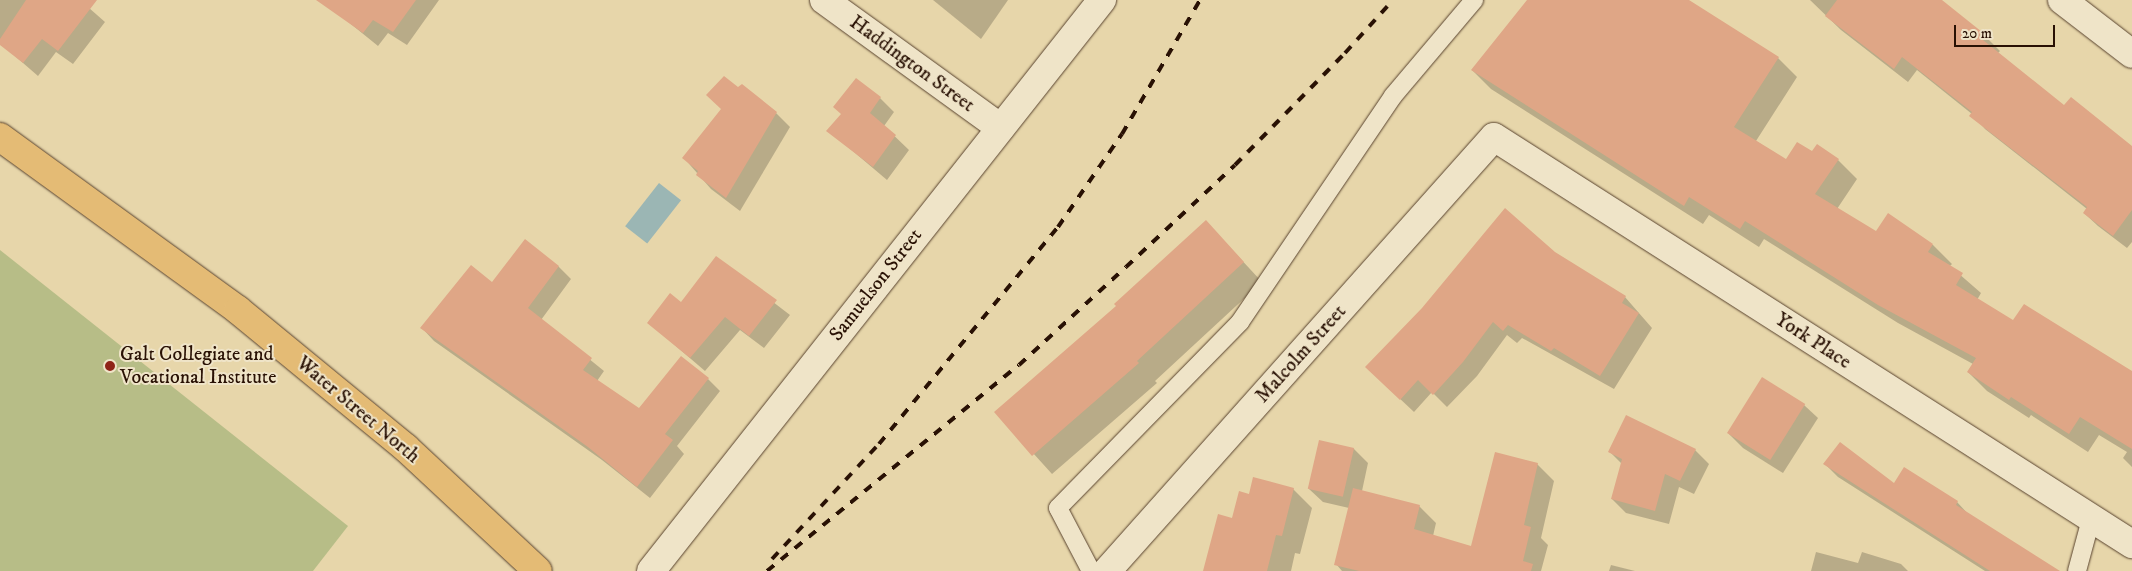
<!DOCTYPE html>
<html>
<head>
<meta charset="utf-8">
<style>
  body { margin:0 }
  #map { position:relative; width:2132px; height:571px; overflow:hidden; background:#e7d6aa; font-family:"IM FELL DW Pica",serif }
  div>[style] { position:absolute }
  .green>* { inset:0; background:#b7bd87 }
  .water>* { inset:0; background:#9bb6b4; transform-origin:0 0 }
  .shadow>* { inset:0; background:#0003 }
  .building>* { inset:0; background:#dfa686; transform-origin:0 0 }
  .roads { filter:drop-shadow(0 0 1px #58422e) drop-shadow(0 0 1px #58422e) }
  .service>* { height:18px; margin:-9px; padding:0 9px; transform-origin:9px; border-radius:9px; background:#efe4c8 }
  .minor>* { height:28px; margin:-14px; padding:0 14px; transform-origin:14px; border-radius:14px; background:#efe4c8 }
  .tertiary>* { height:28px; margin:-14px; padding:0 14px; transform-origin:14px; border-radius:14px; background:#efe4c8 }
  .primary>* { height:28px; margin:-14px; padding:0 14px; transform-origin:14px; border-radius:14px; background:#e4bb75 }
  .rail>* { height:4px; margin-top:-2px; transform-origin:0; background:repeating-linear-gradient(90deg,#291104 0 9px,transparent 0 18px) }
  .dots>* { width:14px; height:14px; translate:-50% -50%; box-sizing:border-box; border:2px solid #efe4c8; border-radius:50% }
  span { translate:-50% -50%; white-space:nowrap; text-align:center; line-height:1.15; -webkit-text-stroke:4px #efe4c8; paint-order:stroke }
  .street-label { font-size:20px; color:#291104 }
  .poi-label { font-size:20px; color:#291104 }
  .left { translate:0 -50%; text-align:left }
  .scale { position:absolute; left:1954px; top:25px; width:101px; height:22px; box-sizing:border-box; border:2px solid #291104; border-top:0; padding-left:6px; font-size:15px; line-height:18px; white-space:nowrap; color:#291104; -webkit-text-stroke:4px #efe4c8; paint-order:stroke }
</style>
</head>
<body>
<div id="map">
  <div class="green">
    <div style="clip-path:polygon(0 250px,348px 526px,313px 571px,0 571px)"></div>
  </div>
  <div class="water">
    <div style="left:659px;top:183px;width:28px;height:55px;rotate:38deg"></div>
  </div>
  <div class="shadow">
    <div style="clip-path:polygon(0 0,80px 0,105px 22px,73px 64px,56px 52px,38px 76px,0 43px)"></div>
    <div style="clip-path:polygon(346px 0,439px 0,407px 45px,388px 33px,378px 46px,341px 16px)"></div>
    <div style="clip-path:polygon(933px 0,1008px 0,981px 39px)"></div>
    <div style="clip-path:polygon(1529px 0,1686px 0,1778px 58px,1797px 77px,1756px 141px,1787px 161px,1813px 153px,1838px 160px,1857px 179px,1837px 209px,1876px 233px,1933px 245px,1952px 264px,1950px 266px,1981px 293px,1977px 300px,2014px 322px,2132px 373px,2132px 467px,2123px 458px,2127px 452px,2099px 435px,2088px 452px,2031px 415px,2029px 418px,1987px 391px,1968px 372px,1973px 364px,1898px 323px,1764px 239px,1759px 247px,1709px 215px,1703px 224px,1491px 89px,1472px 70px)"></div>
    <div style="clip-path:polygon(1810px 0,1930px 0,1948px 6px,1986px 37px,2000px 51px,1998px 53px,2065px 107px,2132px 151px,2132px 242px,2127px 248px,2098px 226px,2084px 213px,2087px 209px,1985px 129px,1972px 114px,1917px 70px,1908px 82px,1841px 30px)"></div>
    <div style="clip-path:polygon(880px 98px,894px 112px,884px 126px,909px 150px,887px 180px,828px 130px)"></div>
    <div style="clip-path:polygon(776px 113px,790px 127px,740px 211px,711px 189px,684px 158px)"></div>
    <div style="clip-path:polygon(1224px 241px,1262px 282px,1155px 381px,1157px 383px,1052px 474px,996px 412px)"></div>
    <div style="clip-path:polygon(1554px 253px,1625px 297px,1652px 328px,1614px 389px,1522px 338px,1517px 343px,1507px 335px,1477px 376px,1447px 407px,1432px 392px,1414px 412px,1380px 380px)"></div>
    <div style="clip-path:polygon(716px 258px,790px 315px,764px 348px,740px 330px,705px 371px,649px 323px,681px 304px)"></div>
    <div style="clip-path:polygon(558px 266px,571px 279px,541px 320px,604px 371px,597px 381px,639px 410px,708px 379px,720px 391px,677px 446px,684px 454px,650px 498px,602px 460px,434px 341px,422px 328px,492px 284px)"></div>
    <div style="clip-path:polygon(1804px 405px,1818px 418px,1783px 473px,1743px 448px,1729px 434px)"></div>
    <div style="clip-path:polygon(1320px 441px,1354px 449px,1368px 463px,1362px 491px,1419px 506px,1436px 523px,1433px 536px,1472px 547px,1537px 464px,1554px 481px,1541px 538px,1548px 545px,1541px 571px,1342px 571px,1336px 564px,1349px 508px,1323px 502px,1309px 489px)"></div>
    <div style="clip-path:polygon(1695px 450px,1709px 464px,1694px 494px,1679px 487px,1669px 524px,1626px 513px,1612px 499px,1622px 464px,1610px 452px)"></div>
    <div style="clip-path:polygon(1824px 463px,1957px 502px,1969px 515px,2058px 571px,1985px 571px,1838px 477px)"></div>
    <div style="clip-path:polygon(1293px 489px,1312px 508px,1300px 554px,1295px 553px,1291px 571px,1208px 571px,1250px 495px)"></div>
    <div style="clip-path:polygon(1816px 552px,1858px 563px,1862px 552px,1901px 564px,1908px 571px,1811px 571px)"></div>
    <div style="clip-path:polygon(1611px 565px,1635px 571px,1609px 571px)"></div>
  </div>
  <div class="building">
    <div style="clip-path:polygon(26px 0,97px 0,58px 51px,42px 39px,23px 63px,0 45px,0 39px)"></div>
    <div style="clip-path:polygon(316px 0,416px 0,393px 32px,373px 20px,363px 33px)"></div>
    <div style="clip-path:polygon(1527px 0,1689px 0,1779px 57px,1734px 127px,1786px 159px,1797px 142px,1812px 151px,1817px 144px,1839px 159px,1815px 194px,1876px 231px,1888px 213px,1933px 244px,1928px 252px,1963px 273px,1956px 285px,2013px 320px,2024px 304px,2132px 371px,2132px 449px,2080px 417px,2069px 434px,2011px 397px,2009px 400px,1967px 372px,1976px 358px,1878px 305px,1745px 221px,1740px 229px,1689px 197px,1684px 206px,1471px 70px)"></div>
    <div style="clip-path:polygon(1837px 0,1942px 0,1987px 36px,1983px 40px,2064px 105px,2071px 97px,2132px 146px,2132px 210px,2113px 236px,2083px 213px,2087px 207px,1969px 116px,1972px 112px,1902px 57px,1894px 69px,1825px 16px)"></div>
    <div style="clip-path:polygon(724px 76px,738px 87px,742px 84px,777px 112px,726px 198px,696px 175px,698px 171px,682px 158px,721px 109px,706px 95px)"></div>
    <div style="clip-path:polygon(856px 78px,881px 97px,870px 113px,896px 135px,873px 167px,826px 131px,841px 114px,833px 107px)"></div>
    <div style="clip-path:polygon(1505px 208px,1555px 252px,1626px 296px,1622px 303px,1639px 313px,1600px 376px,1554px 348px,1551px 351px,1508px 325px,1503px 331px,1493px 322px,1463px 362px,1433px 395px,1418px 380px,1400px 400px,1365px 367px,1422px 308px)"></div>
    <div style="clip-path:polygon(1206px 220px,1244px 262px,1137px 361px,1139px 363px,1032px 456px,994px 412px,1116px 306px,1114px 304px)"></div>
    <div style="clip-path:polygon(525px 239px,559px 266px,528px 308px,592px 358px,583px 370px,639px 408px,681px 356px,709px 378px,665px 434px,673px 440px,637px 487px,588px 447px,420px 328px,471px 265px,492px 282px)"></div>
    <div style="clip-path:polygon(716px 256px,777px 300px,749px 336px,725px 317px,690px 358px,647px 323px,670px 293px,681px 302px)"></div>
    <div style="left:1762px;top:377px;width:51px;height:66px;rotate:32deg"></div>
    <div style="clip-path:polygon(1626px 415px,1696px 449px,1680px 481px,1665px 474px,1655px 511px,1611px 499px,1622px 459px,1608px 452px)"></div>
    <div style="left:1319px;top:440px;width:36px;height:50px;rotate:13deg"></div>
    <div style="clip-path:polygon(1840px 442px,1894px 483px,1904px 467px,1958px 501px,1956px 505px,2060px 571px,1990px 571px,1823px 464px)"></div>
    <div style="clip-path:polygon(1495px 452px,1538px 463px,1524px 525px,1531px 527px,1523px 561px,1533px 564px,1531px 571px,1359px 571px,1334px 565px,1353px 488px,1420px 505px,1414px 529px,1471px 546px)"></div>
    <div style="clip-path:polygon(1253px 477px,1294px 488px,1282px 536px,1276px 535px,1267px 571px,1203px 571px,1218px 514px,1232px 518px,1239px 491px,1249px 494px)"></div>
  </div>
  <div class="roads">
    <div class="service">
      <div style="left:1091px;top:571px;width:71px;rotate:-117.6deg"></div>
      <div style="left:1058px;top:508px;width:260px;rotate:-45.6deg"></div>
      <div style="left:1240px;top:322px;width:273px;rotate:-55.9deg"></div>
      <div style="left:1393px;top:96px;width:126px;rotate:-49.8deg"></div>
      <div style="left:2077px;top:571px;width:54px;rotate:-74.9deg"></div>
    </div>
    <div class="minor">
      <div style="left:824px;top:0;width:218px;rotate:35.9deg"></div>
      <div style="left:2062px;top:0;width:88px;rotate:37.6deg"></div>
      <div style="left:1107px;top:571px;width:581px;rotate:-48.28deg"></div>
      <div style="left:1494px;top:137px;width:757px;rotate:32.54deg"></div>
    </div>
    <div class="tertiary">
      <div style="left:651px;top:571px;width:728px;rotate:-51.7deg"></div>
    </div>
    <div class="primary">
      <div style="left:0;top:137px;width:294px;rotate:36deg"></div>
      <div style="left:238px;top:310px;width:217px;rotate:39.4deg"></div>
      <div style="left:406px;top:448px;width:180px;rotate:43deg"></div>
    </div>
  </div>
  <div class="rail">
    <div style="left:772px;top:559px;width:157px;rotate:-47.1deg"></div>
    <div style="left:879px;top:444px;width:281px;rotate:-50.5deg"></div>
    <div style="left:1058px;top:227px;width:113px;rotate:-55.5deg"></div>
    <div style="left:1122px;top:134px;width:155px;rotate:-59.8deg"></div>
    <div style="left:767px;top:571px;width:325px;rotate:-39.3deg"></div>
    <div style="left:1019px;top:365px;width:145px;rotate:-42.5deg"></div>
    <div style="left:1126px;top:267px;width:149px;rotate:-43.1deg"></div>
    <div style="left:1235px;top:165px;width:157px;rotate:-45.5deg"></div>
    <div style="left:1345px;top:53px;width:72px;rotate:-47.8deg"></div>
  </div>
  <div class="dots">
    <div style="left:110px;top:366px;background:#8f2418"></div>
  </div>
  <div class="street-label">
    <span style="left:912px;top:64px;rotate:36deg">Haddington Street</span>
    <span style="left:876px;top:285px;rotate:-52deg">Samuelson Street</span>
    <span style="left:1813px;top:341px;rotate:33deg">York Place</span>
    <span style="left:1301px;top:354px;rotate:-48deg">Malcolm Street</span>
    <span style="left:358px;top:410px;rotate:40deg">Water Street North</span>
  </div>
  <div class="poi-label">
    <span class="left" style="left:120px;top:366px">Galt Collegiate and<br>Vocational Institute</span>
  </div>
  <div class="scale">20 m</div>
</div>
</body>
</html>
